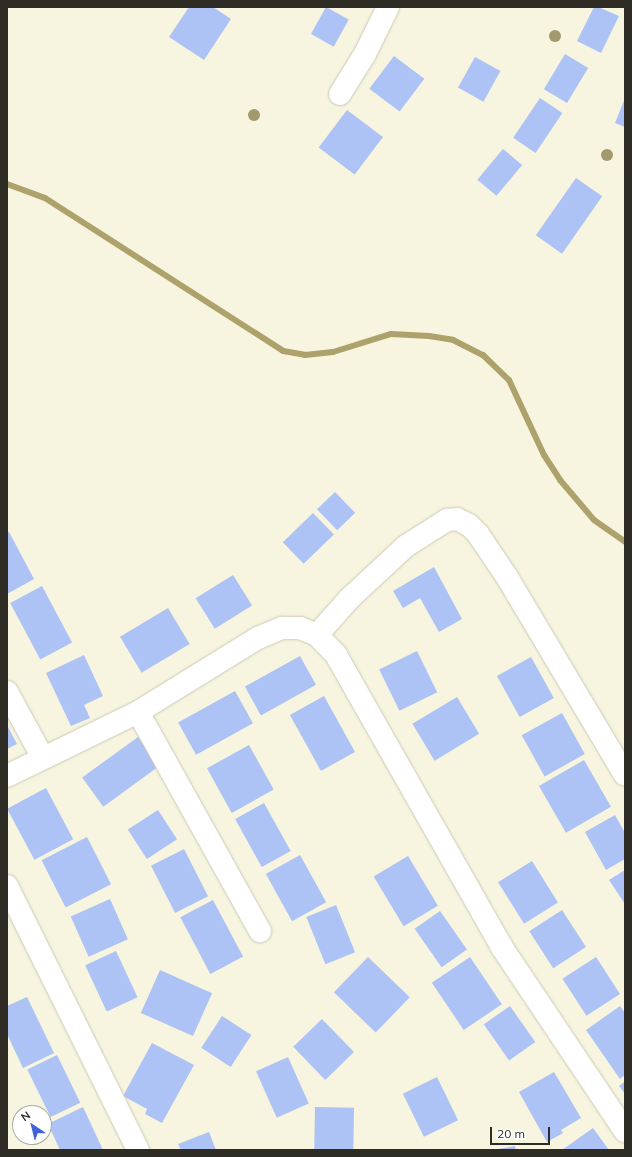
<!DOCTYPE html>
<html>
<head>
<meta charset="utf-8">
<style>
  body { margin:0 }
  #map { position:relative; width:632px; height:1157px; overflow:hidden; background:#f7f4df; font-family:Mulish,sans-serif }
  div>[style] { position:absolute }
  .stream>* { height:6px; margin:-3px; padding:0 3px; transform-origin:3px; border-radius:3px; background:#ada26b }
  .building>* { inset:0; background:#adc2f5; transform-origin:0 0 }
  .roads { filter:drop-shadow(0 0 1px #ccc9b5) drop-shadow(0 0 1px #ccc9b5) }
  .minor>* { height:22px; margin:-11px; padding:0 11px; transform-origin:11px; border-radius:11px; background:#fff }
  .trees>* { width:12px; height:12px; margin:-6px; border-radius:50%; background:#a29a6c }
  span { translate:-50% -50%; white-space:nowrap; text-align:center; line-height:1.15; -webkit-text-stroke:4px #fff; paint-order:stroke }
  .frame { position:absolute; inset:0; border:8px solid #2e2c24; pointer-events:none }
  .north { position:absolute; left:12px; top:1105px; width:40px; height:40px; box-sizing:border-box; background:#fff; border:1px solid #ababa7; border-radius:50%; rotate:325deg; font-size:11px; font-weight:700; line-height:16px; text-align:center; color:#2e2c24 }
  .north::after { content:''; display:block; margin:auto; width:14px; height:18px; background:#4064d7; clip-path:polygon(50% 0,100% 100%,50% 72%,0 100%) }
  .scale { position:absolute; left:490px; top:1127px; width:60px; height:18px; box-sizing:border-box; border:2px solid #2e2c24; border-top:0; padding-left:5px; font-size:12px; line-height:14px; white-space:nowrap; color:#2e2c24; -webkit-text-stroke:3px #fff; paint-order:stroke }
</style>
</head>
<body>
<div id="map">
  <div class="stream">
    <div style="left:7px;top:184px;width:40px;rotate:20.2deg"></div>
    <div style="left:45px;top:198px;width:283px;rotate:32.7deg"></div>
    <div style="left:283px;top:351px;width:22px;rotate:10deg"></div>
    <div style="left:305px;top:355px;width:28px;rotate:-6deg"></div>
    <div style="left:333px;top:352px;width:61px;rotate:-17.2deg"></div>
    <div style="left:391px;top:334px;width:38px;rotate:3deg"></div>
    <div style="left:429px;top:336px;width:24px;rotate:9deg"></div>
    <div style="left:453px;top:340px;width:34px;rotate:27deg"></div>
    <div style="left:483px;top:355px;width:36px;rotate:44deg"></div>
    <div style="left:509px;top:380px;width:83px;rotate:65deg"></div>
    <div style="left:544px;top:455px;width:30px;rotate:57deg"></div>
    <div style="left:560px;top:480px;width:52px;rotate:49.6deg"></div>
    <div style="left:594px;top:520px;width:38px;rotate:35deg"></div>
  </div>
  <div class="building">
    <div style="clip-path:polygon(189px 7px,213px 7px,231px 19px,204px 60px,169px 37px)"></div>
    <div style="left:326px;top:7px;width:26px;height:31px;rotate:29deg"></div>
    <div style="clip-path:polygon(594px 7px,598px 7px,619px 16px,601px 53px,577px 41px)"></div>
    <div style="left:565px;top:54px;width:27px;height:41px;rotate:31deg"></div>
    <div style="left:394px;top:56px;width:38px;height:41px;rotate:37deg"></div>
    <div style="left:475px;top:57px;width:29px;height:35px;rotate:29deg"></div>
    <div style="left:540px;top:98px;width:27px;height:48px;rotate:34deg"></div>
    <div style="clip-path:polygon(625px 98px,625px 127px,615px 123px)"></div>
    <div style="left:347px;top:110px;width:45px;height:47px;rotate:37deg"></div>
    <div style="left:503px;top:149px;width:25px;height:40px;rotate:40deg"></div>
    <div style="left:576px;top:178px;width:32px;height:70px;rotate:35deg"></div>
    <div style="left:335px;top:492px;width:29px;height:25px;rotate:46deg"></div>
    <div style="left:313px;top:513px;width:30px;height:42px;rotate:46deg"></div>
    <div style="clip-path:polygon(9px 532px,34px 579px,7px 594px,7px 533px)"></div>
    <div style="clip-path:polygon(434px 567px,462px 619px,439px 632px,420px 598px,403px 608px,393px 591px)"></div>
    <div style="left:233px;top:575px;width:36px;height:44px;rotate:58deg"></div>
    <div style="left:42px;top:586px;width:64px;height:36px;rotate:62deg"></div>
    <div style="left:168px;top:608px;width:42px;height:56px;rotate:59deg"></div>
    <div style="left:417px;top:651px;width:46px;height:42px;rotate:64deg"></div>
    <div style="clip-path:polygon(84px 655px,103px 696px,84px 705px,90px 718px,71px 726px,46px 673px)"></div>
    <div style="left:300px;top:656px;width:33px;height:63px;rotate:61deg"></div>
    <div style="left:531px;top:657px;width:47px;height:39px;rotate:61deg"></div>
    <div style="left:235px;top:691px;width:37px;height:65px;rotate:61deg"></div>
    <div style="left:324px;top:696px;width:64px;height:39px;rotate:61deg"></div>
    <div style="left:457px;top:697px;width:43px;height:52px;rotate:59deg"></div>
    <div style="left:562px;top:713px;width:47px;height:46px;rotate:61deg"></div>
    <div style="clip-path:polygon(7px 725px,17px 744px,7px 749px)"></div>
    <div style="left:138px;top:737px;width:36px;height:69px;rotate:54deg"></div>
    <div style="left:249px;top:745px;width:51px;height:48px;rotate:61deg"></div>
    <div style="left:584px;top:760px;width:54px;height:52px;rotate:60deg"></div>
    <div style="left:46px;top:788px;width:58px;height:44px;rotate:62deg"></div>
    <div style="left:264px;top:803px;width:55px;height:33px;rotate:61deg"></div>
    <div style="left:158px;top:810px;width:35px;height:36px;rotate:57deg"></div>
    <div style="clip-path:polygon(615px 815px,625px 833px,625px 859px,606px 870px,585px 832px)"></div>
    <div style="left:87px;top:837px;width:53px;height:51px;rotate:63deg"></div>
    <div style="left:184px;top:849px;width:53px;height:37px;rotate:63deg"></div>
    <div style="left:300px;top:855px;width:54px;height:39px;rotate:61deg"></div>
    <div style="left:408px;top:856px;width:58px;height:40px;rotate:59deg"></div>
    <div style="left:532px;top:861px;width:49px;height:40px;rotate:58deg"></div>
    <div style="clip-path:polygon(625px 870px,625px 904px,609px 880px)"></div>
    <div style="left:110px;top:899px;width:44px;height:43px;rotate:66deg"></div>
    <div style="left:213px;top:900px;width:64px;height:37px;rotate:62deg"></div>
    <div style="left:336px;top:905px;width:51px;height:32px;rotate:68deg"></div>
    <div style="left:562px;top:910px;width:44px;height:39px;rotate:57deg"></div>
    <div style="left:440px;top:911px;width:47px;height:31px;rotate:55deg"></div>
    <div style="left:116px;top:951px;width:51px;height:34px;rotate:65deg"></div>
    <div style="left:368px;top:957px;width:58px;height:49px;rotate:44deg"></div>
    <div style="left:470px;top:957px;width:57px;height:46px;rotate:56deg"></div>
    <div style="left:596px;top:957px;width:44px;height:40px;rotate:57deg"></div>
    <div style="left:160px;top:970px;width:57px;height:47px;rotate:24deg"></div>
    <div style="clip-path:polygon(27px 997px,54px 1053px,23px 1068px,7px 1034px,7px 1006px)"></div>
    <div style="left:510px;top:1006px;width:44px;height:32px;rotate:55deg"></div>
    <div style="clip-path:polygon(620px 1006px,625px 1013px,625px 1075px,620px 1079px,586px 1030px)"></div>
    <div style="left:222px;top:1016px;width:35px;height:38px;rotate:33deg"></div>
    <div style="left:322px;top:1019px;width:46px;height:40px;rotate:46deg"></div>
    <div style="clip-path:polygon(152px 1043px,194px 1065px,162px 1123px,145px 1114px,147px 1109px,123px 1096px)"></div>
    <div style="left:57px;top:1055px;width:53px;height:33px;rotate:64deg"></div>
    <div style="left:288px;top:1057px;width:51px;height:35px;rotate:66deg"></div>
    <div style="clip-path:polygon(554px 1072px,581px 1118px,561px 1130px,563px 1133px,547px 1142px,519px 1092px)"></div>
    <div style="left:437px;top:1077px;width:48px;height:38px;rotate:64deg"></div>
    <div style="clip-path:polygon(625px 1081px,625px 1094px,619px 1086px)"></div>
    <div style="clip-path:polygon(83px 1107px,103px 1150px,60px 1150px,48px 1124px)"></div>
    <div style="left:315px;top:1107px;width:39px;height:43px;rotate:1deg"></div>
    <div style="clip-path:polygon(593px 1128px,609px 1150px,562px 1150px)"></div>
    <div style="clip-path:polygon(209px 1132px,216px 1150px,181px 1150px,178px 1144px)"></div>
    <div style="clip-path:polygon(515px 1146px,516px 1150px,498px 1150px,498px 1149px)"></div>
  </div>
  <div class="roads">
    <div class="minor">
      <div style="left:340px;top:94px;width:47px;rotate:-58deg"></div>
      <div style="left:365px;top:54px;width:52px;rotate:-63.9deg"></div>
      <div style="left:317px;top:635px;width:50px;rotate:-48.3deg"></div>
      <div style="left:350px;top:598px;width:76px;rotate:-42.9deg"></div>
      <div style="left:406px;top:546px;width:49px;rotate:-32.4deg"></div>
      <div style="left:447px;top:520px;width:10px;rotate:-6deg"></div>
      <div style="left:457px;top:519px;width:13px;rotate:27deg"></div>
      <div style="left:469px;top:525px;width:13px;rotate:45deg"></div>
      <div style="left:478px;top:534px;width:52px;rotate:56deg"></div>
      <div style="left:507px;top:577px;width:230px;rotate:59.2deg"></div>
      <div style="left:7px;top:692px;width:75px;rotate:61.4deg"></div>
      <div style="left:138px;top:712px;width:251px;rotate:60.9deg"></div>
      <div style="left:7px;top:776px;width:146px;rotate:-26deg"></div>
      <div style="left:138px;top:712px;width:141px;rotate:-31.7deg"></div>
      <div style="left:258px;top:638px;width:26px;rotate:-23deg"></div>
      <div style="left:282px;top:628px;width:18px"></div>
      <div style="left:300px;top:628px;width:18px;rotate:22deg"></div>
      <div style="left:317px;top:635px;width:28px;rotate:46deg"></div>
      <div style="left:336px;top:655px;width:335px;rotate:60.4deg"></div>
      <div style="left:501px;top:946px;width:223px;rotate:56.2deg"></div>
      <div style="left:7px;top:886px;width:295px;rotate:63.6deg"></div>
    </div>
  </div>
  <div class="trees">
    <div style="left:555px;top:36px"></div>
    <div style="left:254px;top:115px"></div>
    <div style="left:607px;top:155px"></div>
  </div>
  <div class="frame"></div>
  <div class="north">N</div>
  <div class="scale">20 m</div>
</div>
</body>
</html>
